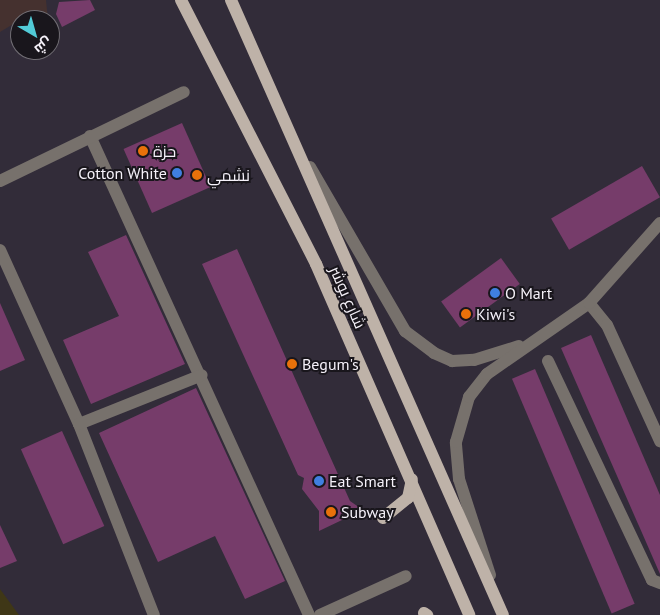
<!DOCTYPE html>
<html>
<head>
<meta charset="utf-8">
<style>
  body { margin:0 }
  #map { position:relative; width:660px; height:615px; overflow:hidden; background:#322c39; font-family:"PT Sans",Cairo,sans-serif }
  div>[style] { position:absolute }
  .education>* { inset:0; background:#45312f }
  .sand>* { inset:0; background:#3f3716 }
  .building>* { inset:0; background:#763c6a; transform-origin:0 0 }
  .minor>* { height:12px; margin:-6px; padding:0 6px; transform-origin:6px; border-radius:6px; background:#77716c }
  .major>* { height:12px; margin:-6px; padding:0 6px; transform-origin:6px; border-radius:6px; background:#beb2a8 }
  .dots>* { width:14px; height:14px; translate:-50% -50%; box-sizing:border-box; border:2px solid #19161c; border-radius:50% }
  span { translate:-50% -50%; white-space:nowrap; text-align:center; line-height:1.15; -webkit-text-stroke:4px #19161c; paint-order:stroke }
  .poi-label { font-size:16px; color:#f5f1f9 }
  .left { translate:0 -50%; text-align:left }
  .right { translate:-100% -50%; text-align:right }
  .street-label { font-size:16px; color:#f5f1f9 }
  .north { position:absolute; left:10px; top:10px; width:50px; height:50px; box-sizing:border-box; background:#19161c; border:1px solid #716e74; border-radius:50%; rotate:142deg; font-size:14px; font-weight:700; line-height:20px; text-align:center; color:#f5f1f9 }
  .north::after { content:''; display:block; margin:auto; width:18px; height:22px; background:#52cbd7; clip-path:polygon(50% 0,100% 100%,50% 72%,0 100%) }
</style>
</head>
<body>
<div id="map">
  <div class="education">
    <div style="clip-path:polygon(0 0,46px 0,48px 20px,20px 20px,0 32px)"></div>
  </div>
  <div class="sand">
    <div style="clip-path:polygon(0 589px,19px 615px,0 615px)"></div>
  </div>
  <div class="building">
    <div style="clip-path:polygon(90px 0,95px 10px,62px 27px,56px 14px,59px 2px)"></div>
    <div style="left:182px;top:123px;width:70px;height:64px;rotate:66deg"></div>
    <div style="left:642px;top:166px;width:36px;height:105px;rotate:60deg"></div>
    <div style="clip-path:polygon(126px 235px,185px 364px,91px 404px,63px 340px,119px 316px,88px 252px)"></div>
    <div style="clip-path:polygon(237px 249px,350px 501px,363px 510px,319px 531px,319px 511px,302px 489px,304px 478px,298px 475px,202px 264px)"></div>
    <div style="left:501px;top:258px;width:32px;height:74px;rotate:54deg"></div>
    <div style="clip-path:polygon(0 303px,25px 360px,0 371px)"></div>
    <div style="clip-path:polygon(591px 335px,660px 495px,660px 574px,561px 348px)"></div>
    <div style="left:535px;top:369px;width:255px;height:25px;rotate:67deg"></div>
    <div style="clip-path:polygon(196px 388px,285px 581px,245px 599px,215px 536px,158px 562px,99px 433px)"></div>
    <div style="left:62px;top:431px;width:104px;height:45px;rotate:66deg"></div>
    <div style="clip-path:polygon(0 525px,17px 561px,0 568px)"></div>
  </div>
  <div class="minor">
    <div style="left:90px;top:136px;width:527px;rotate:65.43deg"></div>
    <div style="left:310px;top:167px;width:190px;rotate:59.9deg"></div>
    <div style="left:405px;top:331px;width:36px;rotate:37deg"></div>
    <div style="left:434px;top:353px;width:20px;rotate:24deg"></div>
    <div style="left:452px;top:361px;width:22px;rotate:-3deg"></div>
    <div style="left:474px;top:360px;width:47px;rotate:-17.3deg"></div>
    <div style="left:0;top:181px;width:204px;rotate:-25.8deg"></div>
    <div style="left:0;top:250px;width:191px;rotate:65.6deg"></div>
    <div style="left:79px;top:424px;width:205px;rotate:68.6deg"></div>
    <div style="left:589px;top:303px;width:28px;rotate:51deg"></div>
    <div style="left:607px;top:325px;width:128px;rotate:65.4deg"></div>
    <div style="left:548px;top:361px;width:242px;rotate:64.6deg"></div>
    <div style="left:652px;top:580px;width:9px;rotate:21deg"></div>
    <div style="left:79px;top:424px;width:132px;rotate:-21.7deg"></div>
    <div style="left:490px;top:575px;width:101px;rotate:-107.9deg"></div>
    <div style="left:459px;top:479px;width:37px;rotate:-95deg"></div>
    <div style="left:456px;top:442px;width:47px;rotate:-73.9deg"></div>
    <div style="left:469px;top:397px;width:29px;rotate:-52deg"></div>
    <div style="left:487px;top:374px;width:124px;rotate:-34.8deg"></div>
    <div style="left:589px;top:303px;width:107px;rotate:-48.4deg"></div>
    <div style="left:320px;top:615px;width:94px;rotate:-24.4deg"></div>
  </div>
  <div class="major">
    <div style="left:181px;top:0;width:297px;rotate:62.9deg"></div>
    <div style="left:316px;top:264px;width:383px;rotate:66.4deg"></div>
    <div style="left:231px;top:0;width:672px;rotate:66.14deg"></div>
    <div style="left:383px;top:518px;width:32px;rotate:-39deg"></div>
    <div style="left:408px;top:498px;width:19px;rotate:-78deg"></div>
    <div style="left:424px;top:613px;width:4px;rotate:34deg"></div>
  </div>
  <div class="dots">
    <div style="left:143px;top:151px;background:#e8710a"></div>
    <div style="left:177px;top:173px;background:#3f7fe0"></div>
    <div style="left:197px;top:175px;background:#e8710a"></div>
    <div style="left:495px;top:293px;background:#3f7fe0"></div>
    <div style="left:466px;top:314px;background:#e8710a"></div>
    <div style="left:292px;top:364px;background:#e8710a"></div>
    <div style="left:319px;top:481px;background:#3f7fe0"></div>
    <div style="left:331px;top:512px;background:#e8710a"></div>
  </div>
  <div class="poi-label">
    <span class="left" style="left:153px;top:151px">حزة</span>
    <span class="right" style="left:167px;top:173px">Cotton White</span>
    <span class="left" style="left:207px;top:175px">نشمي</span>
    <span class="left" style="left:505px;top:293px">O Mart</span>
    <span class="left" style="left:476px;top:314px">Kiwi's</span>
    <span class="left" style="left:302px;top:364px">Begum's</span>
    <span class="left" style="left:329px;top:481px">Eat Smart</span>
    <span class="left" style="left:341px;top:512px">Subway</span>
  </div>
  <div class="street-label">
    <span style="left:348px;top:297px;rotate:66deg">شارع بوشر</span>
  </div>
  <div class="north">ش</div>
</div>
</body>
</html>
